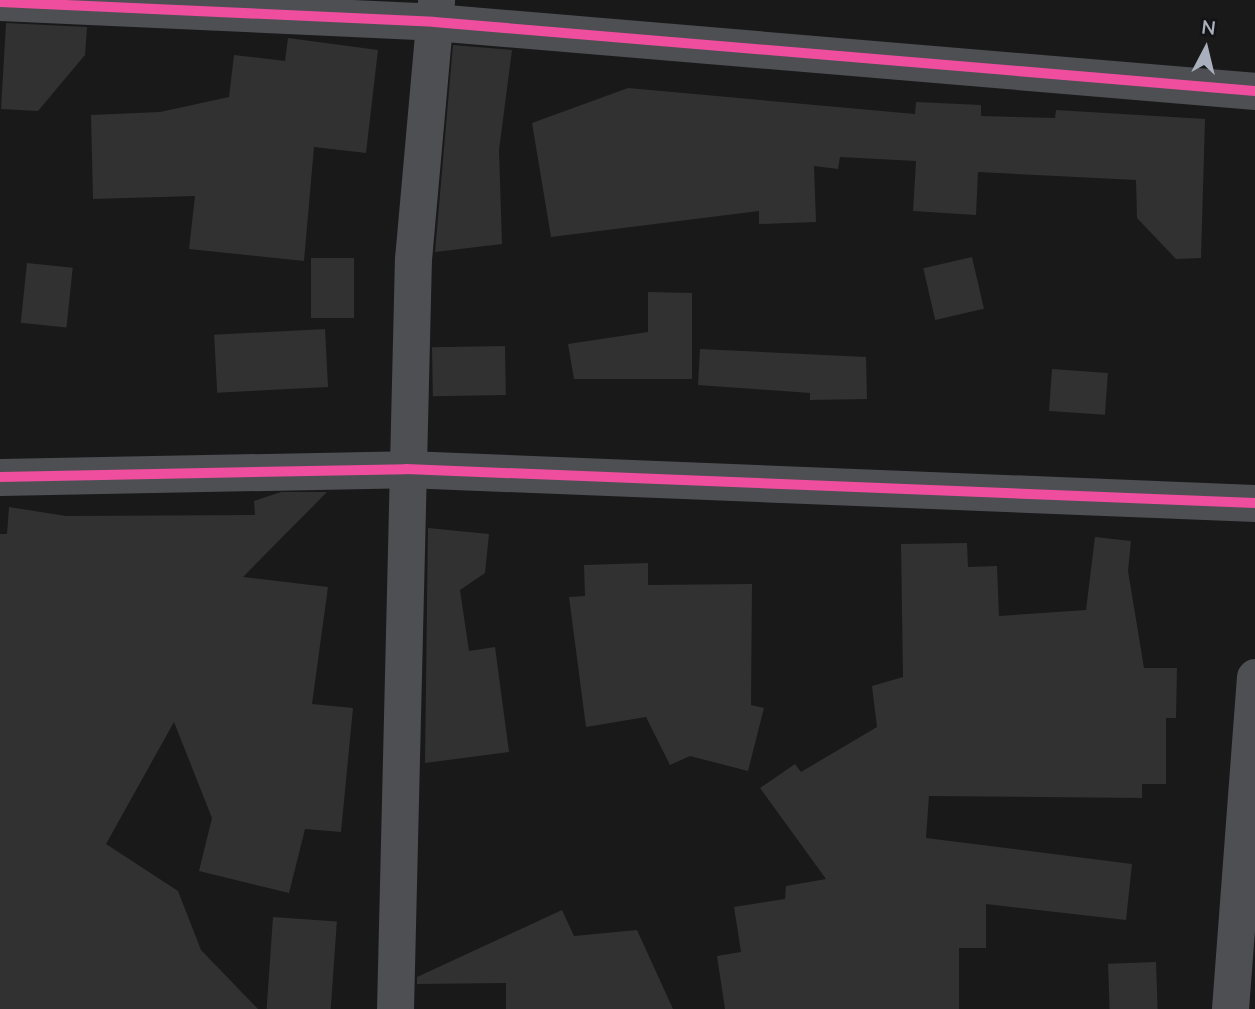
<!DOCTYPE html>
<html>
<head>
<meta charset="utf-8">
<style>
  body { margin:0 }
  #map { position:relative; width:1255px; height:1009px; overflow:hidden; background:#19191a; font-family:"Nunito Sans",sans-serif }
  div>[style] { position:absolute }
  .building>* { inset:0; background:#313132; transform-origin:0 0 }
  .minor>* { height:37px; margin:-18.5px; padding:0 18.5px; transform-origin:18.5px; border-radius:18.5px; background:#4d4f53 }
  .cycleway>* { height:10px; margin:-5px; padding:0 5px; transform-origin:5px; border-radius:5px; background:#ef4d9e }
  span { translate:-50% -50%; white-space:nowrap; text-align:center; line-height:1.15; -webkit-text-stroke:5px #131316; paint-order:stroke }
  .north { position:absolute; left:1171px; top:14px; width:70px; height:70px; -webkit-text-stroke:5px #131316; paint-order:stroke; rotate:7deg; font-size:19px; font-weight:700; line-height:28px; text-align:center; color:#a9afbc }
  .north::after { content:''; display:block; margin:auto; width:24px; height:32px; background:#a9afbc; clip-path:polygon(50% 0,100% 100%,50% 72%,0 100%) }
</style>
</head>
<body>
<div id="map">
  <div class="building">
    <div style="clip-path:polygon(6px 23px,87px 27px,85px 55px,38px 111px,1px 109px)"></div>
    <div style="clip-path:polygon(288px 38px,378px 50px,366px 153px,314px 147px,304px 261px,189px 249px,195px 196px,93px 199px,91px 115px,160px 112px,229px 97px,234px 55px,285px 61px)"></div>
    <div style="clip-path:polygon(453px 45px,512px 50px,499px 150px,502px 244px,435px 252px)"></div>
    <div style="clip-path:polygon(628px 88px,915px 114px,916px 102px,981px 105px,981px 116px,1055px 118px,1056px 110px,1205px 119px,1201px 258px,1176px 259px,1137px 218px,1136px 180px,978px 172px,976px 215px,913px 211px,916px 161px,840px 157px,838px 169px,814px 166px,816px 222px,759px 224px,759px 211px,551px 237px,532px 123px)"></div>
    <div style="left:972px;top:257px;width:53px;height:50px;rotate:77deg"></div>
    <div style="left:311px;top:258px;width:43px;height:60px"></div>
    <div style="left:27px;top:263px;width:46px;height:60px;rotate:6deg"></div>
    <div style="clip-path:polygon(648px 292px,692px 293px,692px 379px,574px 379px,568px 344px,648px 332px)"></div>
    <div style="left:325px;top:329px;width:58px;height:111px;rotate:87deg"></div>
    <div style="left:505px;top:346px;width:49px;height:73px;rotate:89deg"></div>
    <div style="clip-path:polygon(700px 349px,866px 357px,867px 399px,810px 400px,810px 393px,698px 385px)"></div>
    <div style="left:1052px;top:369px;width:56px;height:42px;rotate:4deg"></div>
    <div style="clip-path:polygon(281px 492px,327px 492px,243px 577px,328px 587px,312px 704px,353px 708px,341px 832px,305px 829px,289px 893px,199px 871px,212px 818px,174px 722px,106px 844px,178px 891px,201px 950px,258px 1009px,0 1009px,0 534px,7px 534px,9px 507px,66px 516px,255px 515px,254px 501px)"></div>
    <div style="clip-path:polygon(428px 528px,489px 534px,485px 573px,460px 590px,469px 651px,495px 647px,509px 752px,425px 763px)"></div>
    <div style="clip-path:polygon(1095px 537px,1131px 541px,1128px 571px,1144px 668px,1177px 668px,1176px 718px,1166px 718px,1166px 784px,1142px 784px,1142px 798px,929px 796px,926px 838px,1132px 864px,1126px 920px,986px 904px,986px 948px,959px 948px,959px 1009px,725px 1009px,717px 956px,741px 952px,734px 907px,785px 899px,786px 886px,826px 879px,760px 788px,795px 764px,801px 772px,877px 727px,872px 686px,903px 677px,901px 544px,967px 543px,968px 567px,997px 566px,999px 616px,1086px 610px)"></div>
    <div style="clip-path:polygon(648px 563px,648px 585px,752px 584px,751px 705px,764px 708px,748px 771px,690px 756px,670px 765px,646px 717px,586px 727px,569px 597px,585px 596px,584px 565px)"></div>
    <div style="clip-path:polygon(562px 910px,574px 936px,637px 930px,673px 1009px,506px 1009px,506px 983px,417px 984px,417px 977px)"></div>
    <div style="left:273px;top:917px;width:64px;height:92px;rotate:4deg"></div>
    <div style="left:1156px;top:962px;width:47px;height:48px;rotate:88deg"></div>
  </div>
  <div class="minor">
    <div style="left:0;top:2px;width:434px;rotate:2.6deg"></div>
    <div style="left:434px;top:22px;width:824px;rotate:4.8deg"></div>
    <div style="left:0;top:477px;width:406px;rotate:-1.1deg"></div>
    <div style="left:406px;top:469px;width:850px;rotate:2.29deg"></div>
    <div style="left:395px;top:1009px;width:750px;rotate:-88.63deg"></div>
    <div style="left:413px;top:259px;width:260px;rotate:-84.9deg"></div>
    <div style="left:1230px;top:1009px;width:333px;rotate:-85.7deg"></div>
  </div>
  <div class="cycleway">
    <div style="left:0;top:2px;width:434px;rotate:2.6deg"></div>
    <div style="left:434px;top:22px;width:824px;rotate:4.8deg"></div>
    <div style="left:0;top:477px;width:406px;rotate:-1.1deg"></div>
    <div style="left:406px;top:469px;width:850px;rotate:2.29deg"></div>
  </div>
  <div class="north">N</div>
</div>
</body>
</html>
